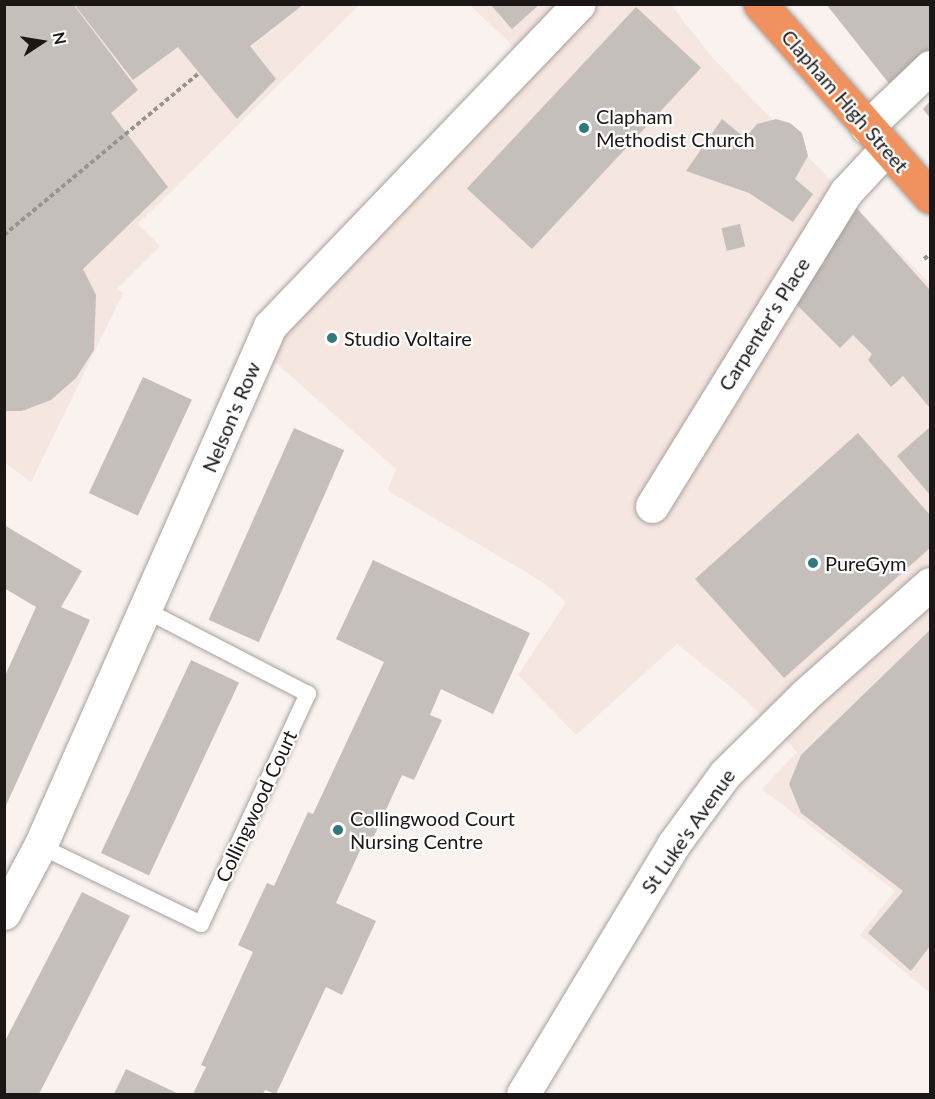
<!DOCTYPE html>
<html>
<head>
<meta charset="utf-8">
<style>
  body { margin:0 }
  #map { position:relative; width:935px; height:1099px; overflow:hidden; background:#f9f2ef; font-family:Lato,sans-serif }
  div>[style] { position:absolute }
  .built>* { inset:0; background:#f5e6df }
  .building>* { inset:0; background:#c5bfbb; transform-origin:0 0 }
  .path>* { height:4px; margin-top:-2px; transform-origin:0; background:repeating-linear-gradient(90deg,#989391 0 4.5px,transparent 0 7.5px) }
  .roads { filter:drop-shadow(0 0 2px #a69f9c) drop-shadow(0 0 2px #a69f9c) }
  .service>* { height:16px; margin:-8px; padding:0 8px; transform-origin:8px; border-radius:8px; background:#fff }
  .minor>* { height:33px; margin:-16.5px; padding:0 16.5px; transform-origin:16.5px; border-radius:16.5px; background:#fff }
  .trunk>* { height:33px; margin:-16.5px; padding:0 16.5px; transform-origin:16.5px; border-radius:16.5px; background:#f0925f }
  .dots>* { width:16px; height:16px; translate:-50% -50%; box-sizing:border-box; border:3px solid #fff; border-radius:50% }
  span { translate:-50% -50%; white-space:nowrap; text-align:center; line-height:1.15; -webkit-text-stroke:4.5px #fff; paint-order:stroke }
  .street-label { font-size:20px; color:#1a1716 }
  .poi-label { font-size:20px; color:#1a1716 }
  .left { translate:0 -50%; text-align:left }
  .frame { position:absolute; inset:0; border:6px solid #1a1716; pointer-events:none }
  .north { position:absolute; left:12px; top:12px; width:60px; height:60px; -webkit-text-stroke:4px #fff; paint-order:stroke; rotate:78deg; font-size:16px; font-weight:700; line-height:24px; text-align:center; color:#1a1716 }
  .north::after { content:''; display:block; margin:auto; width:21px; height:27px; background:#1a1716; clip-path:polygon(50% 0,100% 100%,50% 72%,0 100%) }
</style>
</head>
<body>
<div id="map">
  <div class="built">
    <div style="clip-path:polygon(4px 5px,359px 5px,138px 224px,160px 246px,117px 289px,123px 293px,31px 482px,5px 463px)"></div>
    <div style="clip-path:polygon(470px 5px,671px 5px,713px 58px,930px 284px,930px 993px,860px 935px,895px 891px,762px 789px,797px 752px,743px 697px,677px 644px,576px 735px,518px 675px,566px 602px,541px 581px,390px 492px,388px 489px,396px 469px,258px 347px,535px 67px)"></div>
  </div>
  <div class="building">
    <div style="clip-path:polygon(4px 4px,73px 4px,138px 90px,111px 113px,168px 187px,83px 269px,96px 295px,94px 350px,76px 378px,51px 400px,22px 411px,4px 411px)"></div>
    <div style="clip-path:polygon(74px 4px,304px 4px,250px 46px,276px 79px,237px 119px,178px 47px,133px 80px)"></div>
    <div style="clip-path:polygon(490px 4px,540px 4px,512px 29px)"></div>
    <div style="clip-path:polygon(826px 4px,930px 4px,930px 56px,891px 86px)"></div>
    <div style="left:636px;top:7px;width:89px;height:248px;rotate:43deg"></div>
    <div style="clip-path:polygon(930px 101px,930px 118px,923px 109px)"></div>
    <div style="clip-path:polygon(722px 119px,745px 138px,757px 124px,776px 119px,790px 123px,802px 133px,808px 156px,795px 179px,813px 194px,793px 222px,749px 193px,686px 171px)"></div>
    <div style="clip-path:polygon(852px 203px,930px 290px,930px 408px,903px 376px,891px 387px,868px 360px,872px 354px,853px 335px,840px 348px,790px 298px,825px 262px,819px 254px)"></div>
    <div style="left:740px;top:224px;width:23px;height:19px;rotate:77deg"></div>
    <div style="left:143px;top:377px;width:54px;height:128px;rotate:25deg"></div>
    <div style="clip-path:polygon(930px 427px,930px 495px,897px 456px)"></div>
    <div style="left:294px;top:428px;width:55px;height:210px;rotate:24deg"></div>
    <div style="clip-path:polygon(858px 433px,930px 515px,930px 548px,784px 678px,695px 579px)"></div>
    <div style="clip-path:polygon(4px 525px,82px 571px,61px 607px,90px 620px,4px 810px,4px 678px,36px 607px,4px 588px)"></div>
    <div style="clip-path:polygon(373px 560px,530px 633px,493px 714px,441px 689px,430px 715px,442px 720px,414px 780px,402px 775px,368px 849px,362px 846px,336px 903px,376px 921px,342px 995px,326px 987px,276px 1094px,265px 1090px,263px 1094px,193px 1094px,206px 1067px,201px 1065px,253px 952px,238px 945px,267px 883px,274px 886px,308px 812px,313px 814px,384px 662px,336px 639px)"></div>
    <div style="clip-path:polygon(930px 630px,930px 946px,911px 971px,868px 933px,903px 891px,801px 813px,789px 784px,801px 755px)"></div>
    <div style="left:191px;top:660px;width:53px;height:213px;rotate:25deg"></div>
    <div style="clip-path:polygon(82px 892px,130px 916px,39px 1094px,9px 1094px,4px 1092px,4px 1043px)"></div>
    <div style="clip-path:polygon(126px 1069px,179px 1094px,114px 1094px)"></div>
  </div>
  <div class="path">
    <div style="left:4px;top:235px;width:254px;rotate:-39.7deg"></div>
    <div style="left:924px;top:259px;width:6px;rotate:-39deg"></div>
  </div>
  <div class="roads">
    <div class="service">
      <div style="left:40px;top:846px;width:179px;rotate:25.8deg"></div>
      <div style="left:201px;top:924px;width:254px;rotate:-65.1deg"></div>
      <div style="left:308px;top:694px;width:186px;rotate:-152.7deg"></div>
    </div>
    <div class="minor">
      <div style="left:867px;top:127px;width:87px;rotate:-43.6deg"></div>
      <div style="left:652px;top:506px;width:369px;rotate:-58.3deg"></div>
      <div style="left:846px;top:192px;width:59px;rotate:-47.1deg"></div>
      <div style="left:4px;top:913px;width:76px;rotate:-61.8deg"></div>
      <div style="left:40px;top:846px;width:569px;rotate:-66.14deg"></div>
      <div style="left:270px;top:326px;width:446px;rotate:-46.2deg"></div>
      <div style="left:523px;top:1094px;width:291px;rotate:-58.9deg"></div>
      <div style="left:673px;top:845px;width:88px;rotate:-53.8deg"></div>
      <div style="left:725px;top:774px;width:112px;rotate:-44.6deg"></div>
      <div style="left:805px;top:695px;width:167px;rotate:-41.6deg"></div>
    </div>
    <div class="trunk">
      <div style="left:760px;top:4px;width:257px;rotate:48.6deg"></div>
    </div>
  </div>
  <div class="dots">
    <div style="left:584px;top:128px;background:#30797a"></div>
    <div style="left:332px;top:338px;background:#30797a"></div>
    <div style="left:813px;top:563px;background:#30797a"></div>
    <div style="left:338px;top:830px;background:#30797a"></div>
  </div>
  <div class="street-label">
    <span style="left:845px;top:101px;rotate:49deg">Clapham High Street</span>
    <span style="left:764px;top:324px;rotate:-58deg">Carpenter's Place</span>
    <span style="left:231px;top:417px;rotate:-67deg">Nelson's Row</span>
    <span style="left:256px;top:806px;rotate:-65deg">Collingwood Court</span>
    <span style="left:688px;top:831px;rotate:-55deg">St Luke's Avenue</span>
  </div>
  <div class="poi-label">
    <span class="left" style="left:596px;top:128px">Clapham<br>Methodist Church</span>
    <span class="left" style="left:344px;top:338px">Studio Voltaire</span>
    <span class="left" style="left:825px;top:563px">PureGym</span>
    <span class="left" style="left:350px;top:830px">Collingwood Court<br>Nursing Centre</span>
  </div>
  <div class="frame"></div>
  <div class="north">N</div>
</div>
</body>
</html>
